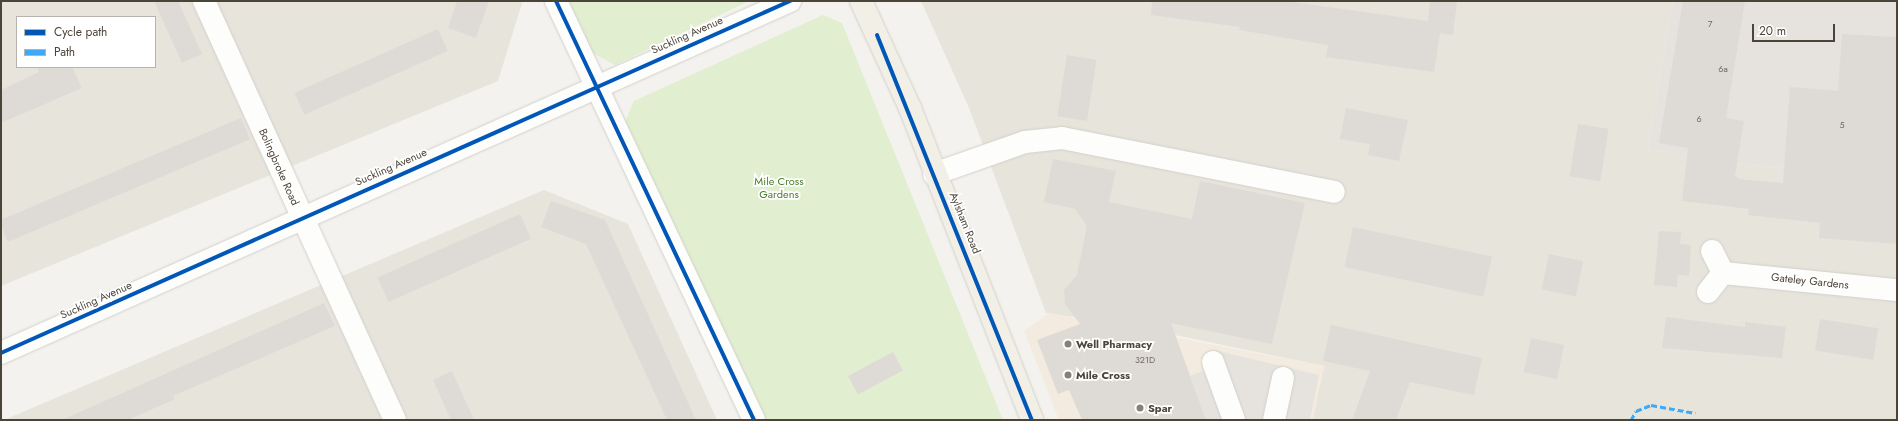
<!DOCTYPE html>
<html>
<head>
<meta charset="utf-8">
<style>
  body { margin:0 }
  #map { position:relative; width:1898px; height:421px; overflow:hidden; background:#f4f2ee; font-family:Jost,sans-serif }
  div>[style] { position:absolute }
  .residential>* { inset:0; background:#e7e4dc }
  .commercial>* { inset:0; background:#f3ebdf }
  .industrial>* { inset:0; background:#e6e2de }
  .green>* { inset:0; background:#e1eecf }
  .parking>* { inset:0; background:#e6e3df }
  .building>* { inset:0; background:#dedbd6; transform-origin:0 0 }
  .roads { filter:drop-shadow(0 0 1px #d2d0cb) drop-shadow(0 0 1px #d2d0cb) }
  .minor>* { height:22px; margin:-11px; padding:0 11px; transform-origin:11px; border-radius:11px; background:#fdfdfc }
  .major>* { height:22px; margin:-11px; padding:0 11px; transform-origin:11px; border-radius:11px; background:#f2efe6 }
  .quiet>* { height:3px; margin-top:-1.5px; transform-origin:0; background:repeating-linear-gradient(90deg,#3fa9f5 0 6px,transparent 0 9px) }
  .cycleway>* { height:4px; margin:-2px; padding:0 2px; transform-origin:2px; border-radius:2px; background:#0057b8 }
  .dots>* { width:11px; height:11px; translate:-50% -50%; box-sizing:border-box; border:2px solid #fff; border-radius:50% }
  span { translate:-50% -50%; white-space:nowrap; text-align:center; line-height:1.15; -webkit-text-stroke:3.5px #fff; paint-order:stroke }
  .number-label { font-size:9px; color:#706a61 }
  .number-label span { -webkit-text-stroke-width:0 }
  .street-label { font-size:11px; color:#4b4439 }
  .park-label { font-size:11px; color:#4a7f2a }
  .poi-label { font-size:11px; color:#4b4439; font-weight:700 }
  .left { translate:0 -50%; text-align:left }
  .frame { position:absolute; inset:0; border:2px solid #4b4439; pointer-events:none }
  .legend { position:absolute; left:16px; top:16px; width:140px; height:52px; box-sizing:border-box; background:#fff; border:1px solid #b7b4b0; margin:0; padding:5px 7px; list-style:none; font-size:12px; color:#4b4439 }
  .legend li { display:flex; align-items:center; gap:8px; height:20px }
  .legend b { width:20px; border:1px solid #b7b4b0 }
  .scale { position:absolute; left:1752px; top:24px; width:83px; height:18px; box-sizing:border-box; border:2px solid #4b4439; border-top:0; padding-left:5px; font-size:12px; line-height:14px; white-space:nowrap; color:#4b4439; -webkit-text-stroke:3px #fff; paint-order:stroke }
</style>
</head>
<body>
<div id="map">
  <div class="residential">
    <div style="clip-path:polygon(evenodd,1px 1px,521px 1px,522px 3px,498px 81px,1px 286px,1px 1px,17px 17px,155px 17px,155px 67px,17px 67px,17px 17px)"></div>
    <div style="clip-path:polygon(921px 1px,1673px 1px,1648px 149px,1751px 165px,1897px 174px,1897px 420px,1312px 420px,1324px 366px,1122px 324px,1046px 313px,969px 108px)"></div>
    <div style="clip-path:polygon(544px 190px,628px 224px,717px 420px,4px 420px)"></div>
  </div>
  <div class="commercial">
    <div style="clip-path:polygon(1049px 313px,1324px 366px,1313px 420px,1059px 420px,1024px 331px)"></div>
  </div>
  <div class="industrial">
    <div style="clip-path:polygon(1673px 1px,1897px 1px,1897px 174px,1751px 165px,1648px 149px)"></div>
  </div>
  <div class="green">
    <div style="clip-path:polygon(564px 1px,749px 1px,615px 65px,587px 50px)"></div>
    <div style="clip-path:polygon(823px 15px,842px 23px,1003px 420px,767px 420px,753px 409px,624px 124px,634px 101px)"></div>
  </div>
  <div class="parking">
    <div style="clip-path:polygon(1214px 350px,1319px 375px,1310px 420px,1206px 420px,1190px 376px,1218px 365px)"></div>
  </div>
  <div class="building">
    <div style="clip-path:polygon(154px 1px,178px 1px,202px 54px,182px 63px)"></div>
    <div style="clip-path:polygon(457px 1px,489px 1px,476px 38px,448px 28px)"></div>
    <div style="clip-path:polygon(1152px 1px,1285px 1px,1428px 21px,1430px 1px,1457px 1px,1453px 35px,1440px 33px,1434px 72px,1326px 57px,1328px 45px,1239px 30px,1240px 27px,1151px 15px)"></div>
    <div style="clip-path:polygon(1683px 1px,1745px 1px,1726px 118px,1744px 121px,1735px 176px,1739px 179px,1783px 183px,1790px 87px,1838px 91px,1842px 34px,1897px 37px,1897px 244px,1819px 238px,1820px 223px,1748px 215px,1749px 209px,1682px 201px,1688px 148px,1659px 143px)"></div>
    <div style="left:438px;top:29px;width:24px;height:157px;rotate:66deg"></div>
    <div style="left:1067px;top:55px;width:30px;height:62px;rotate:9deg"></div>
    <div style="clip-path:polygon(37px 67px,72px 67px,82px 88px,1px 123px,1px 90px,39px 72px)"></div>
    <div style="clip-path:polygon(1346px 108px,1408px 120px,1399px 161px,1368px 155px,1370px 144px,1340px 139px)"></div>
    <div style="left:241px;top:118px;width:23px;height:263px;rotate:67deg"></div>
    <div style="left:1578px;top:124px;width:31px;height:53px;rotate:9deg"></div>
    <div style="clip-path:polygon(1053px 159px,1116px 171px,1109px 202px,1192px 219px,1200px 181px,1305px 203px,1272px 344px,1171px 323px,1206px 420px,1082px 420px,1069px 390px,1058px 394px,1037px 340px,1080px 324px,1065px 304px,1064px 290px,1077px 275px,1087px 226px,1075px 209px,1044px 202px)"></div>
    <div style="clip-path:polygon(551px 201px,605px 220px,696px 420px,667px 420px,586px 244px,541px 227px)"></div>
    <div style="left:520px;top:214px;width:27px;height:156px;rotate:66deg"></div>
    <div style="left:1353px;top:227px;width:142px;height:41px;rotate:12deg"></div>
    <div style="clip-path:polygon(1659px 231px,1681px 232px,1680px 244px,1691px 245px,1689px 276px,1678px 275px,1677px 287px,1654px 285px)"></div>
    <div style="left:1549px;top:254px;width:35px;height:36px;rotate:12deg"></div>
    <div style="clip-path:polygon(324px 303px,335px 326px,173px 396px,175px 399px,128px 420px,62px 420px)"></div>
    <div style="clip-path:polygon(1666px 317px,1745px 327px,1745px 322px,1786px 327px,1782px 358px,1662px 348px)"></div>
    <div style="left:1820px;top:319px;width:59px;height:32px;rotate:9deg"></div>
    <div style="clip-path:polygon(1331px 325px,1482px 358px,1474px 395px,1410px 382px,1396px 420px,1352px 420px,1370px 371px,1323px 361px)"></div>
    <div style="left:1531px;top:338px;width:34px;height:35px;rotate:12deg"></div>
    <div style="left:893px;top:352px;width:21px;height:51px;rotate:62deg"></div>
    <div style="clip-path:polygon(452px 371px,474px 420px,451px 420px,433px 380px)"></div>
  </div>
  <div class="roads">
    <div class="minor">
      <div style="left:204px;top:1px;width:460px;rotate:65.5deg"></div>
      <div style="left:556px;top:1px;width:463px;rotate:64.7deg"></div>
      <div style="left:934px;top:174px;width:96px;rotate:-19.4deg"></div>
      <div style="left:1025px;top:142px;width:37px;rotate:-6deg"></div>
      <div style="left:1062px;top:138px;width:277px;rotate:11.2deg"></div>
      <div style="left:1712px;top:251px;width:25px;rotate:63deg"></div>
      <div style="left:1723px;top:273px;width:175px;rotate:5.6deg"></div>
      <div style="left:1708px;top:292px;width:24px;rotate:-52deg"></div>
      <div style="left:1px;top:353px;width:864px;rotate:-24.04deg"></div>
      <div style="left:1213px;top:362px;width:62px;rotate:70.1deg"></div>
      <div style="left:1274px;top:420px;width:43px;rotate:-77.9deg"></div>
    </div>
    <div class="major">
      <div style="left:861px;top:1px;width:118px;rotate:65.4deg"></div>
      <div style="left:910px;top:108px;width:335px;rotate:68.6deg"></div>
    </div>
  </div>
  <div class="quiet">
    <div style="left:1631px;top:420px;width:10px;rotate:-61deg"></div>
    <div style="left:1636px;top:411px;width:16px;rotate:-22deg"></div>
    <div style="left:1651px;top:405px;width:45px;rotate:10.3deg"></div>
  </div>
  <div class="cycleway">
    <div style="left:556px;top:1px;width:463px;rotate:64.7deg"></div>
    <div style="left:877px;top:35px;width:415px;rotate:68.1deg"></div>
    <div style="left:1px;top:353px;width:864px;rotate:-24.04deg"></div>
  </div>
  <div class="dots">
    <div style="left:1068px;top:344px;background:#868178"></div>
    <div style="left:1068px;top:375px;background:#868178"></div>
    <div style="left:1140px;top:408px;background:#868178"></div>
  </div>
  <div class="number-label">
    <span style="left:1710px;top:24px">7</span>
    <span style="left:1723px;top:69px">6a</span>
    <span style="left:1699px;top:119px">6</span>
    <span style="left:1842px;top:125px">5</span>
    <span style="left:1145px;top:360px">321D</span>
  </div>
  <div class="street-label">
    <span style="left:687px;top:35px;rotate:-24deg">Suckling Avenue</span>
    <span style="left:279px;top:167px;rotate:66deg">Bolingbroke Road</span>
    <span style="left:391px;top:167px;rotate:-24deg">Suckling Avenue</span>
    <span style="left:965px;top:223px;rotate:68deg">Aylsham Road</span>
    <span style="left:1810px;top:281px;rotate:6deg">Gateley Gardens</span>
    <span style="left:96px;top:300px;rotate:-24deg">Suckling Avenue</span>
  </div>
  <div class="park-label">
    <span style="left:779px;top:188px">Mile Cross<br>Gardens</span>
  </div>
  <div class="poi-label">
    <span class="left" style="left:1076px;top:344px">Well Pharmacy</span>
    <span class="left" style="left:1076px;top:375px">Mile Cross</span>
    <span class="left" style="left:1148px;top:408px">Spar</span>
  </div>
  <div class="frame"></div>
  <ul class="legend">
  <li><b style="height:5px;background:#0057b8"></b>Cycle path</li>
  <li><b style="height:5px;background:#3fa9f5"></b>Path</li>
  </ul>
  <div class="scale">20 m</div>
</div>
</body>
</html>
